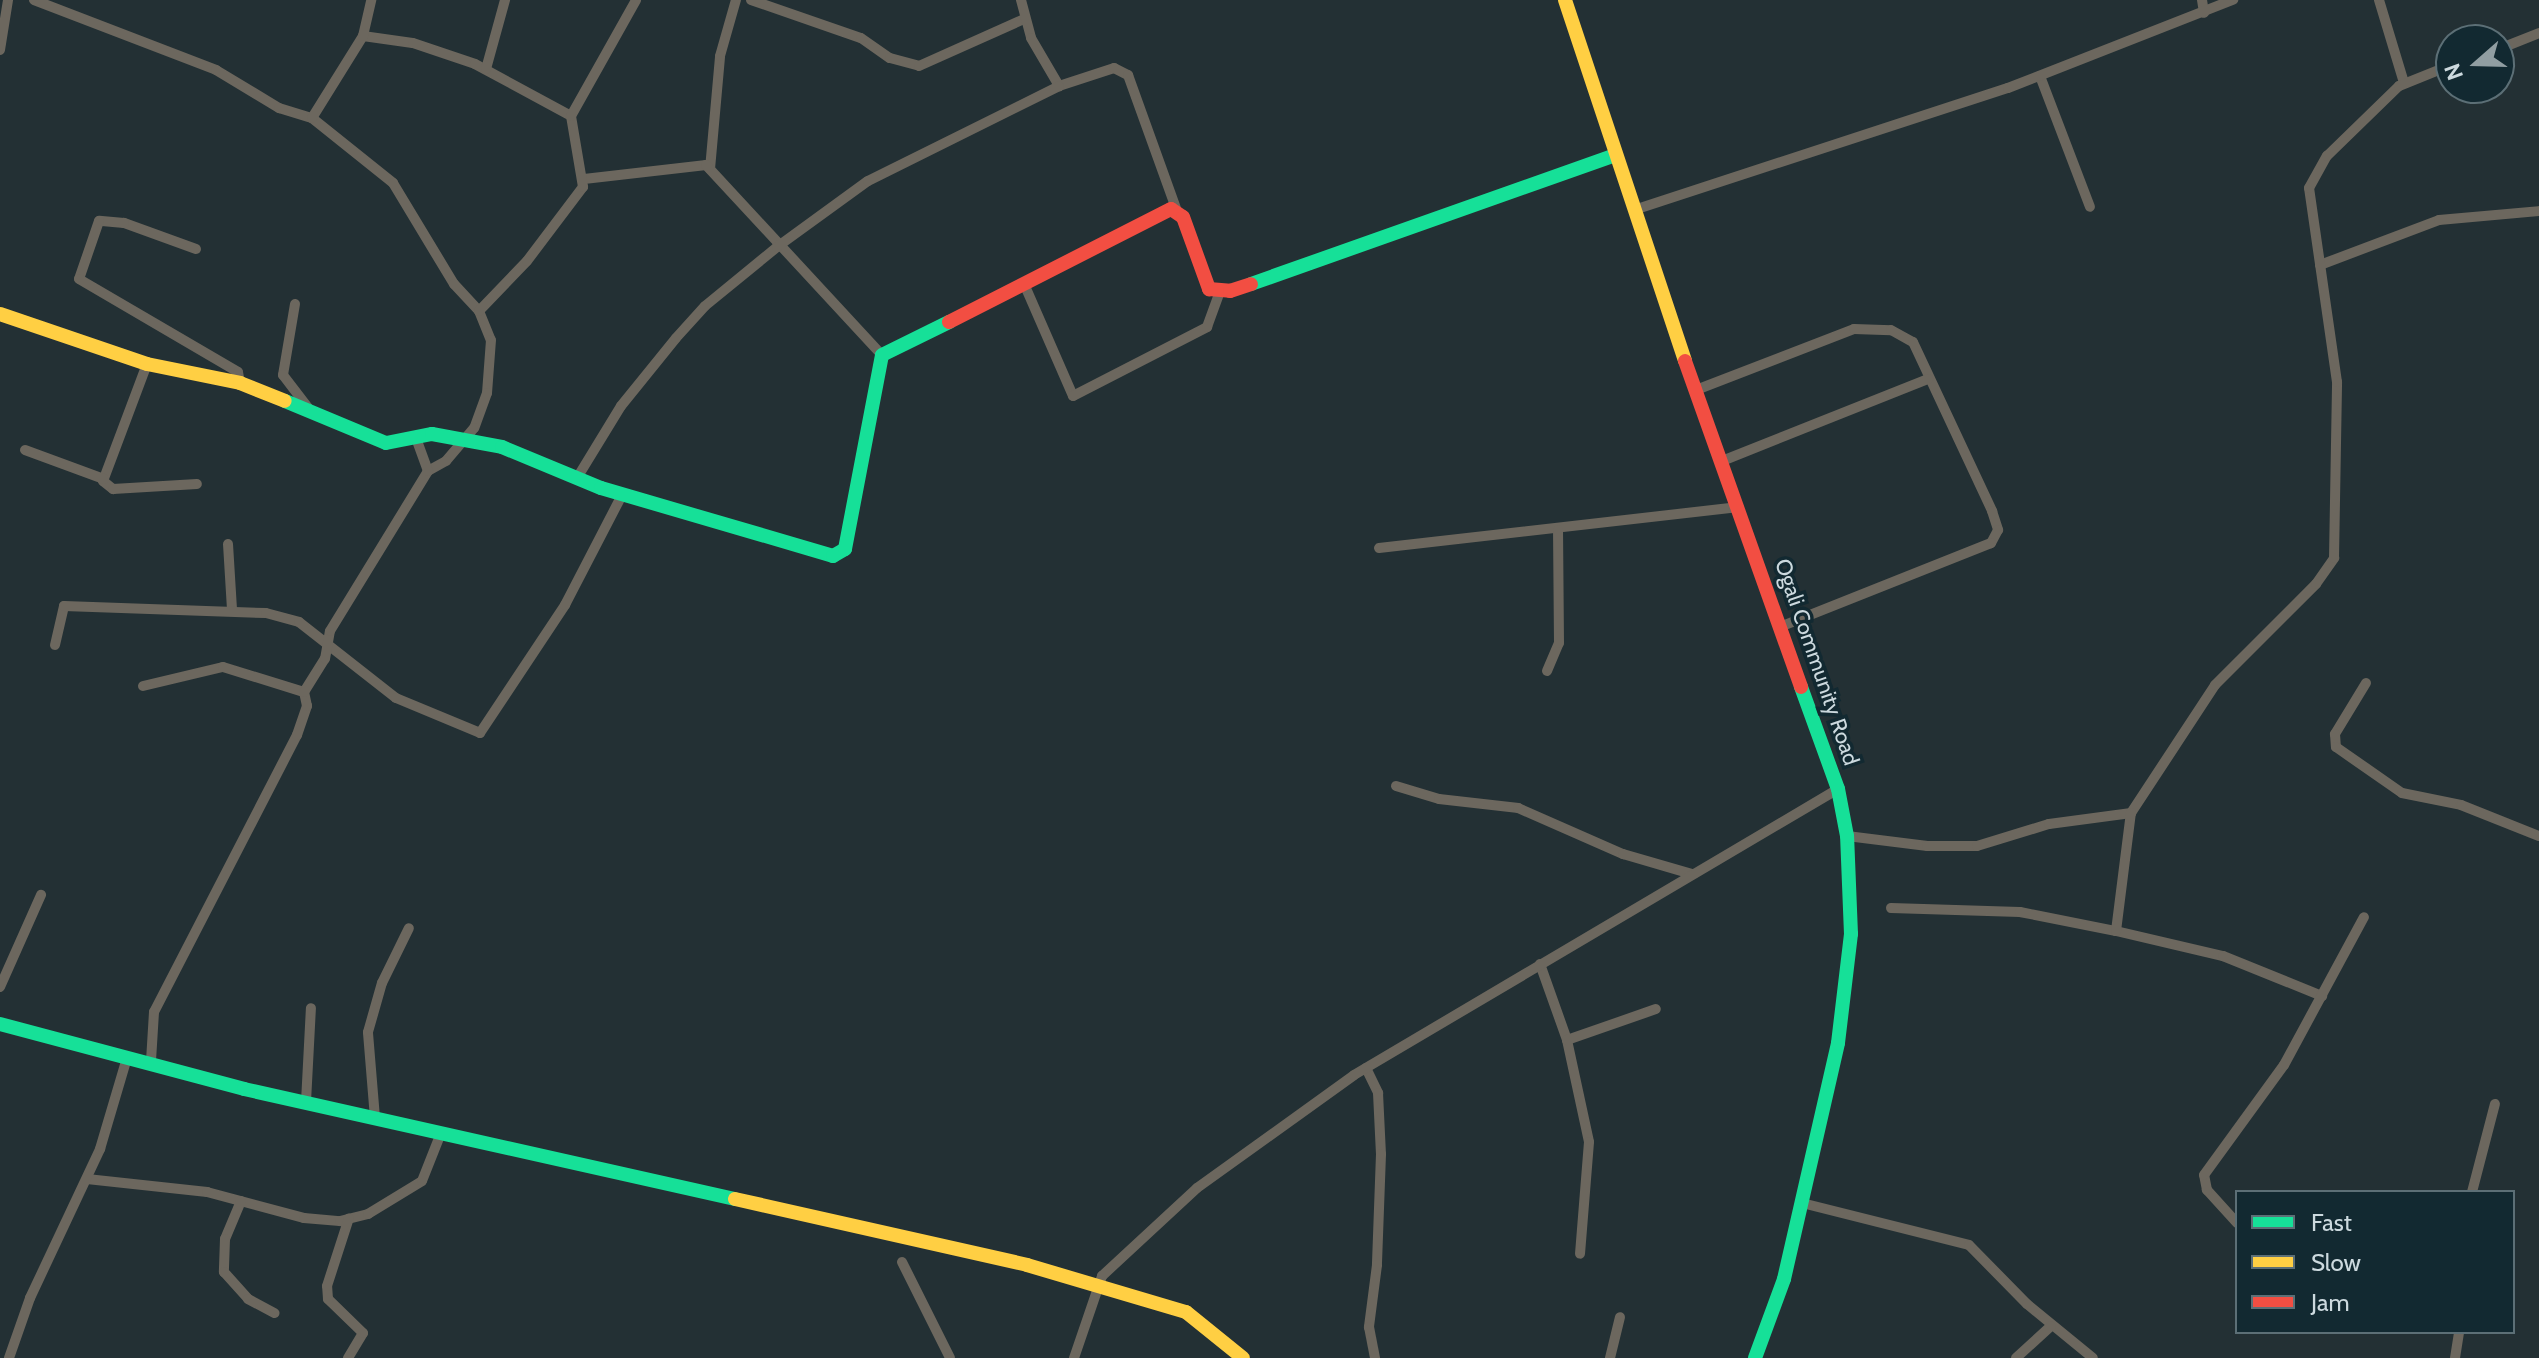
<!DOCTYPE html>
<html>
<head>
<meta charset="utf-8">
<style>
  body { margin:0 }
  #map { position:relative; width:2539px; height:1358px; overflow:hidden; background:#233034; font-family:Cabin,sans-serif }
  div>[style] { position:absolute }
  .street>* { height:10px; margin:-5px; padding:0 5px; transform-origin:5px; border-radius:5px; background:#6c675e }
  .fast>* { height:14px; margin:-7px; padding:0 7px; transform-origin:7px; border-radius:7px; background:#16e098 }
  .slow>* { height:14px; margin:-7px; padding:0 7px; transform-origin:7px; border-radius:7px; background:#ffcf43 }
  .jam>* { height:14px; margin:-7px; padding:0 7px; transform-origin:7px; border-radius:7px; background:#f24e42 }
  span { translate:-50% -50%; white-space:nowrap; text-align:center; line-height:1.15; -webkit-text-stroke:7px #122931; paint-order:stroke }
  .street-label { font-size:22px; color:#ccd9de }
  .legend { position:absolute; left:2235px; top:1190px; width:280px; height:144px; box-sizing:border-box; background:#122931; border:2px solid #5c6f76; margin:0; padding:10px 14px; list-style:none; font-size:24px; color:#ccd9de }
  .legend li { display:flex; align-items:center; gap:16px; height:40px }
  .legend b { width:40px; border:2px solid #5c6f76 }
  .north { position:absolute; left:2435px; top:24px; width:80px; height:80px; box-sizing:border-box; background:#122931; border:2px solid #5c6f76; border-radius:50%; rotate:250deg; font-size:22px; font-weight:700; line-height:32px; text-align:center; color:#ccd9de }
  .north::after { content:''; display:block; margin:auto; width:28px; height:36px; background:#919ea2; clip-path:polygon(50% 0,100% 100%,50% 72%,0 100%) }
</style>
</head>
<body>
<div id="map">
  <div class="street">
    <div style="left:34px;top:0;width:195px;rotate:21deg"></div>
    <div style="left:216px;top:70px;width:74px;rotate:31.1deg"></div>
    <div style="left:279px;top:108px;width:34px;rotate:17deg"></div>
    <div style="left:312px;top:118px;width:104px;rotate:38.7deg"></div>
    <div style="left:393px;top:183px;width:118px;rotate:58.9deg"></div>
    <div style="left:454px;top:284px;width:37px;rotate:47deg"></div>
    <div style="left:479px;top:311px;width:31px;rotate:68deg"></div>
    <div style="left:491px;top:340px;width:53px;rotate:94.3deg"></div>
    <div style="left:487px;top:393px;width:37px;rotate:110deg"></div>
    <div style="left:474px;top:428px;width:43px;rotate:130.3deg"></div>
    <div style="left:446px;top:461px;width:21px;rotate:151deg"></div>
    <div style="left:751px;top:0;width:116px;rotate:19.1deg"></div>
    <div style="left:861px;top:38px;width:35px;rotate:35deg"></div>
    <div style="left:890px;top:58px;width:30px;rotate:15deg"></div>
    <div style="left:919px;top:66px;width:115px;rotate:-24.1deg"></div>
    <div style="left:1021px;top:0;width:39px;rotate:75deg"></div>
    <div style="left:1031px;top:38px;width:56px;rotate:59.7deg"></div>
    <div style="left:1059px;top:86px;width:58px;rotate:-18.1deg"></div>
    <div style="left:1114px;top:68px;width:16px;rotate:27deg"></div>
    <div style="left:1128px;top:75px;width:145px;rotate:70.2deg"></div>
    <div style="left:2202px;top:0;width:13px;rotate:81deg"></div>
    <div style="left:2379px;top:0;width:87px;rotate:73.2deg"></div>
    <div style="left:363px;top:36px;width:50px;rotate:8deg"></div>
    <div style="left:413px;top:43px;width:65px;rotate:18.7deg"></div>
    <div style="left:475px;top:64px;width:109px;rotate:28.4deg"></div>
    <div style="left:2499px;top:49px;width:43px;rotate:-21.8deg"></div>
    <div style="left:0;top:50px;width:51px;rotate:-80.9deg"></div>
    <div style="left:486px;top:69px;width:72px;rotate:-74.6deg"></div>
    <div style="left:2040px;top:76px;width:140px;rotate:69.1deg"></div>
    <div style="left:312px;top:118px;width:97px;rotate:-58.1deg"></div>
    <div style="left:363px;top:36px;width:37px;rotate:-77deg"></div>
    <div style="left:710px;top:169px;width:113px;rotate:-84.9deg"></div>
    <div style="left:720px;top:56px;width:58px;rotate:-74.1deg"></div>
    <div style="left:584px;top:179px;width:123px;rotate:-6.5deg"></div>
    <div style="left:706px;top:165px;width:259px;rotate:47.2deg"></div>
    <div style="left:1634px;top:210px;width:393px;rotate:-18.1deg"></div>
    <div style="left:2008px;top:88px;width:242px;rotate:-21.4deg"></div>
    <div style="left:196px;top:249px;width:77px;rotate:-160.1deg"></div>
    <div style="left:124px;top:223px;width:25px;rotate:-175deg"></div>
    <div style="left:99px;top:221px;width:61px;rotate:109deg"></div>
    <div style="left:79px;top:279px;width:184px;rotate:30.3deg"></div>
    <div style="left:238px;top:372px;width:11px;rotate:80deg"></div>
    <div style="left:2320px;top:265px;width:127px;rotate:-20.7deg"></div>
    <div style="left:2439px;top:220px;width:100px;rotate:-5.1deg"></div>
    <div style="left:1025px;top:286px;width:120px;rotate:66.4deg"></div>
    <div style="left:1073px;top:396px;width:151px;rotate:-27.2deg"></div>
    <div style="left:1207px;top:327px;width:37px;rotate:-70deg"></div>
    <div style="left:295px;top:304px;width:72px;rotate:99.6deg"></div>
    <div style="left:283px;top:375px;width:43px;rotate:52.6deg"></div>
    <div style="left:479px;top:311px;width:69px;rotate:-46.2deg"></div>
    <div style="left:527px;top:261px;width:93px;rotate:-52.9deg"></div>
    <div style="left:583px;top:187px;width:72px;rotate:-99.6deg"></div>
    <div style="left:571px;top:116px;width:133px;rotate:-60.7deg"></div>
    <div style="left:147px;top:364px;width:125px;rotate:110.6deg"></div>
    <div style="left:103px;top:481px;width:13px;rotate:39deg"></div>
    <div style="left:113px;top:489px;width:84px;rotate:-3.4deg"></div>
    <div style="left:1696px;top:390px;width:169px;rotate:-21.1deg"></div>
    <div style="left:1854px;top:329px;width:37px;rotate:2deg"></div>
    <div style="left:1891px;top:330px;width:25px;rotate:29deg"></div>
    <div style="left:1913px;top:342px;width:187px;rotate:64.9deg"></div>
    <div style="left:1992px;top:511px;width:20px;rotate:72deg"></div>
    <div style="left:1998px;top:530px;width:15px;rotate:118deg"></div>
    <div style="left:1991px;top:543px;width:227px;rotate:158.3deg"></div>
    <div style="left:25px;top:450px;width:84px;rotate:20.2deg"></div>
    <div style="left:1722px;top:461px;width:222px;rotate:-21.7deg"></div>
    <div style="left:577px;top:478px;width:84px;rotate:-58.6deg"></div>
    <div style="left:621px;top:406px;width:87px;rotate:-51deg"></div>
    <div style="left:676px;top:338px;width:43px;rotate:-47.8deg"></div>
    <div style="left:705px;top:306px;width:93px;rotate:-39.3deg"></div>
    <div style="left:777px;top:247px;width:112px;rotate:-36deg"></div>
    <div style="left:868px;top:181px;width:213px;rotate:-26.4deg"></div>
    <div style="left:228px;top:544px;width:65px;rotate:86.5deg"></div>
    <div style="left:1379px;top:548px;width:362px;rotate:-6.5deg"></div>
    <div style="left:55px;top:645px;width:40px;rotate:-77deg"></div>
    <div style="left:64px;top:606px;width:202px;rotate:2deg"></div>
    <div style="left:266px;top:613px;width:34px;rotate:15deg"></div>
    <div style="left:299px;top:622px;width:123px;rotate:38.1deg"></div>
    <div style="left:396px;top:698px;width:91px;rotate:22.6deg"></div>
    <div style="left:480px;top:733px;width:154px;rotate:-56.4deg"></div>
    <div style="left:565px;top:605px;width:124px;rotate:-62.6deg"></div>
    <div style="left:1547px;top:671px;width:30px;rotate:-67deg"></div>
    <div style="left:1559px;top:643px;width:113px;rotate:-90.5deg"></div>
    <div style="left:2366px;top:683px;width:60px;rotate:121.3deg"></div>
    <div style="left:2335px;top:734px;width:13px;rotate:86deg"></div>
    <div style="left:2336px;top:747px;width:80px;rotate:34.9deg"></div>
    <div style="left:2402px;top:793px;width:60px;rotate:11.5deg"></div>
    <div style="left:2461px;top:805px;width:84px;rotate:21.7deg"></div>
    <div style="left:143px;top:686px;width:82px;rotate:-13.4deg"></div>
    <div style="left:223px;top:667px;width:85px;rotate:17.2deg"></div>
    <div style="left:1396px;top:786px;width:45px;rotate:16.8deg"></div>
    <div style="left:1439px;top:799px;width:80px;rotate:6.5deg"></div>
    <div style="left:1518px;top:808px;width:115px;rotate:23.7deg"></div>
    <div style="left:1623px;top:854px;width:72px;rotate:16.2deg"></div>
    <div style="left:1847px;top:836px;width:81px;rotate:7.1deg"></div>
    <div style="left:1927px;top:846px;width:50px"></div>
    <div style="left:1977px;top:846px;width:75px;rotate:-17deg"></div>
    <div style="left:2049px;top:824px;width:83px;rotate:-7.6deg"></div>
    <div style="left:2131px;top:813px;width:153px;rotate:-56.7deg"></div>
    <div style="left:2215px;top:685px;width:143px;rotate:-45deg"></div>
    <div style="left:2316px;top:584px;width:32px;rotate:-55deg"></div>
    <div style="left:2334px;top:558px;width:176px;rotate:-89deg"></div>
    <div style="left:2337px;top:382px;width:196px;rotate:-98.2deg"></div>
    <div style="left:2309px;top:188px;width:37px;rotate:-61deg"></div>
    <div style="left:2327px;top:156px;width:100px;rotate:-44.2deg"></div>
    <div style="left:2399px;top:86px;width:56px;rotate:-22deg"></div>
    <div style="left:1891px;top:908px;width:129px;rotate:1.8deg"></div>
    <div style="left:2020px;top:912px;width:98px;rotate:11.2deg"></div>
    <div style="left:2116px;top:931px;width:110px;rotate:13.2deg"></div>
    <div style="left:2223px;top:956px;width:107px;rotate:22deg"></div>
    <div style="left:2116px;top:931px;width:119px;rotate:-82.8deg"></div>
    <div style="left:1540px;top:964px;width:81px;rotate:70.4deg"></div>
    <div style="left:1567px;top:1040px;width:104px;rotate:77.8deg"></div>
    <div style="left:1589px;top:1142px;width:112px;rotate:94.6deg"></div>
    <div style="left:0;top:987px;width:101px;rotate:-66deg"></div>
    <div style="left:1567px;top:1040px;width:94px;rotate:-19.2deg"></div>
    <div style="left:151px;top:1061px;width:49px;rotate:-86.5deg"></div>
    <div style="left:154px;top:1012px;width:312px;rotate:-62.7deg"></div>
    <div style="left:297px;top:735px;width:31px;rotate:-71deg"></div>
    <div style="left:307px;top:706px;width:14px;rotate:-102deg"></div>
    <div style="left:304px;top:692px;width:39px;rotate:-58deg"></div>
    <div style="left:325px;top:659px;width:28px;rotate:-80deg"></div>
    <div style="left:330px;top:631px;width:188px;rotate:-58.5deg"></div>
    <div style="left:428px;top:471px;width:33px;rotate:-110deg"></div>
    <div style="left:1366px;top:1068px;width:28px;rotate:64deg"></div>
    <div style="left:1378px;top:1093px;width:61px;rotate:87.2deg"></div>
    <div style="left:1381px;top:1154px;width:111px;rotate:92.1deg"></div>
    <div style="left:1377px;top:1265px;width:63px;rotate:97.4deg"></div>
    <div style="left:1369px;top:1327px;width:32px;rotate:79deg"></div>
    <div style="left:306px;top:1102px;width:94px;rotate:-87deg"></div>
    <div style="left:375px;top:1118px;width:86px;rotate:-94.7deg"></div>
    <div style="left:368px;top:1032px;width:51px;rotate:-74.1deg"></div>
    <div style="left:382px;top:983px;width:61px;rotate:-63.9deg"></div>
    <div style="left:87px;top:1179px;width:121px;rotate:6.2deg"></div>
    <div style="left:207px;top:1192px;width:100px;rotate:15deg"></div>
    <div style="left:304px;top:1218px;width:36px;rotate:5deg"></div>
    <div style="left:340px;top:1221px;width:29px;rotate:-14deg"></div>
    <div style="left:368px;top:1214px;width:63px;rotate:-31.4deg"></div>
    <div style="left:422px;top:1181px;width:52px;rotate:-68.4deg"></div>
    <div style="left:2472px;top:1192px;width:91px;rotate:-75.4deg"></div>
    <div style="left:241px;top:1201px;width:41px;rotate:112.8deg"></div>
    <div style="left:225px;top:1239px;width:33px;rotate:92deg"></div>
    <div style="left:224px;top:1272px;width:36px;rotate:48deg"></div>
    <div style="left:248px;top:1299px;width:30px;rotate:28deg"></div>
    <div style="left:1802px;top:1203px;width:172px;rotate:14.1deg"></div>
    <div style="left:1969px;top:1245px;width:83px;rotate:45.5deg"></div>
    <div style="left:2027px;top:1304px;width:85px;rotate:39.3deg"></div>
    <div style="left:2237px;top:1223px;width:45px;rotate:-132.3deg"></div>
    <div style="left:2207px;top:1190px;width:15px;rotate:-101deg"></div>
    <div style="left:2204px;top:1175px;width:136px;rotate:-54deg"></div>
    <div style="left:2284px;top:1065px;width:168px;rotate:-61.6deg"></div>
    <div style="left:902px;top:1262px;width:107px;rotate:63.4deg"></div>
    <div style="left:9px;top:1358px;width:64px;rotate:-70.7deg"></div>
    <div style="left:30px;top:1298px;width:165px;rotate:-64.8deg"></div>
    <div style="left:100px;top:1149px;width:95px;rotate:-73.5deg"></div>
    <div style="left:348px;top:1358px;width:29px;rotate:-59deg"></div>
    <div style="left:363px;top:1333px;width:49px;rotate:-135.8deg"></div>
    <div style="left:328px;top:1299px;width:13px;rotate:-94deg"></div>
    <div style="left:327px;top:1286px;width:71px;rotate:-72.1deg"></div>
    <div style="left:1074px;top:1358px;width:87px;rotate:-71.1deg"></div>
    <div style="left:1102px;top:1276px;width:129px;rotate:-42.8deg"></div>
    <div style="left:1197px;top:1188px;width:193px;rotate:-35.7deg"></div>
    <div style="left:1354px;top:1075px;width:562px;rotate:-30.58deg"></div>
    <div style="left:1610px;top:1358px;width:42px;rotate:-76.3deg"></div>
    <div style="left:2016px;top:1358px;width:47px;rotate:-42.4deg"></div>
    <div style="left:2455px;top:1358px;width:26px;rotate:-81deg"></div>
  </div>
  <div class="fast">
    <div style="left:1251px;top:284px;width:387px;rotate:-19.5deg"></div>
    <div style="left:285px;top:401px;width:109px;rotate:22.6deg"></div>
    <div style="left:386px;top:443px;width:47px;rotate:-11.1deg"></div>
    <div style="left:432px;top:434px;width:71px;rotate:10.5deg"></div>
    <div style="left:502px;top:447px;width:107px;rotate:22.5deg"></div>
    <div style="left:601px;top:488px;width:242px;rotate:16.3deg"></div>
    <div style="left:833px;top:556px;width:14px;rotate:-30deg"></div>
    <div style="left:845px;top:549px;width:197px;rotate:-79.2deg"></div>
    <div style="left:882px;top:355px;width:75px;rotate:-26.2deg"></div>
    <div style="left:0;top:1024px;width:253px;rotate:14.9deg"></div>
    <div style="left:244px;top:1089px;width:503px;rotate:12.63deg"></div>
    <div style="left:1755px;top:1358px;width:84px;rotate:-69.8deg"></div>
    <div style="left:1784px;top:1279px;width:242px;rotate:-77.1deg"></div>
    <div style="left:1838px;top:1043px;width:110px;rotate:-83.2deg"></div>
    <div style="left:1851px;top:934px;width:98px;rotate:-92.3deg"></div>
    <div style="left:1847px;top:836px;width:48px;rotate:-100.8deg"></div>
    <div style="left:1838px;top:789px;width:109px;rotate:-109.9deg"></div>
  </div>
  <div class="slow">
    <div style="left:1565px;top:0;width:380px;rotate:71.6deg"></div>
    <div style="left:0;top:314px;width:155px;rotate:18.8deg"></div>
    <div style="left:147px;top:364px;width:95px;rotate:11.5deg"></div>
    <div style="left:240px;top:383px;width:48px;rotate:21.8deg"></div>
    <div style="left:735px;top:1199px;width:299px;rotate:12.7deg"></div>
    <div style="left:1027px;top:1265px;width:166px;rotate:16.5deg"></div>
    <div style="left:1186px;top:1312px;width:73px;rotate:38.9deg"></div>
  </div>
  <div class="jam">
    <div style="left:949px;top:322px;width:249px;rotate:-27deg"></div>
    <div style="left:1171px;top:209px;width:14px;rotate:34deg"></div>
    <div style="left:1183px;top:217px;width:77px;rotate:70.1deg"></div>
    <div style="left:1209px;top:289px;width:21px;rotate:5deg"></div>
    <div style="left:1230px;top:291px;width:22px;rotate:-18deg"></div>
    <div style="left:1685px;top:361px;width:346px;rotate:70.4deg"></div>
  </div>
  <div class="street-label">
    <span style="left:1817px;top:662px;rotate:71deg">Ogali Community Road</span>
  </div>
  <ul class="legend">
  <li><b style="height:10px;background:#16e098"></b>Fast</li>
  <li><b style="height:10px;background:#ffcf43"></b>Slow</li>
  <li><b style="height:10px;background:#f24e42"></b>Jam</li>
  </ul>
  <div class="north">N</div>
</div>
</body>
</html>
